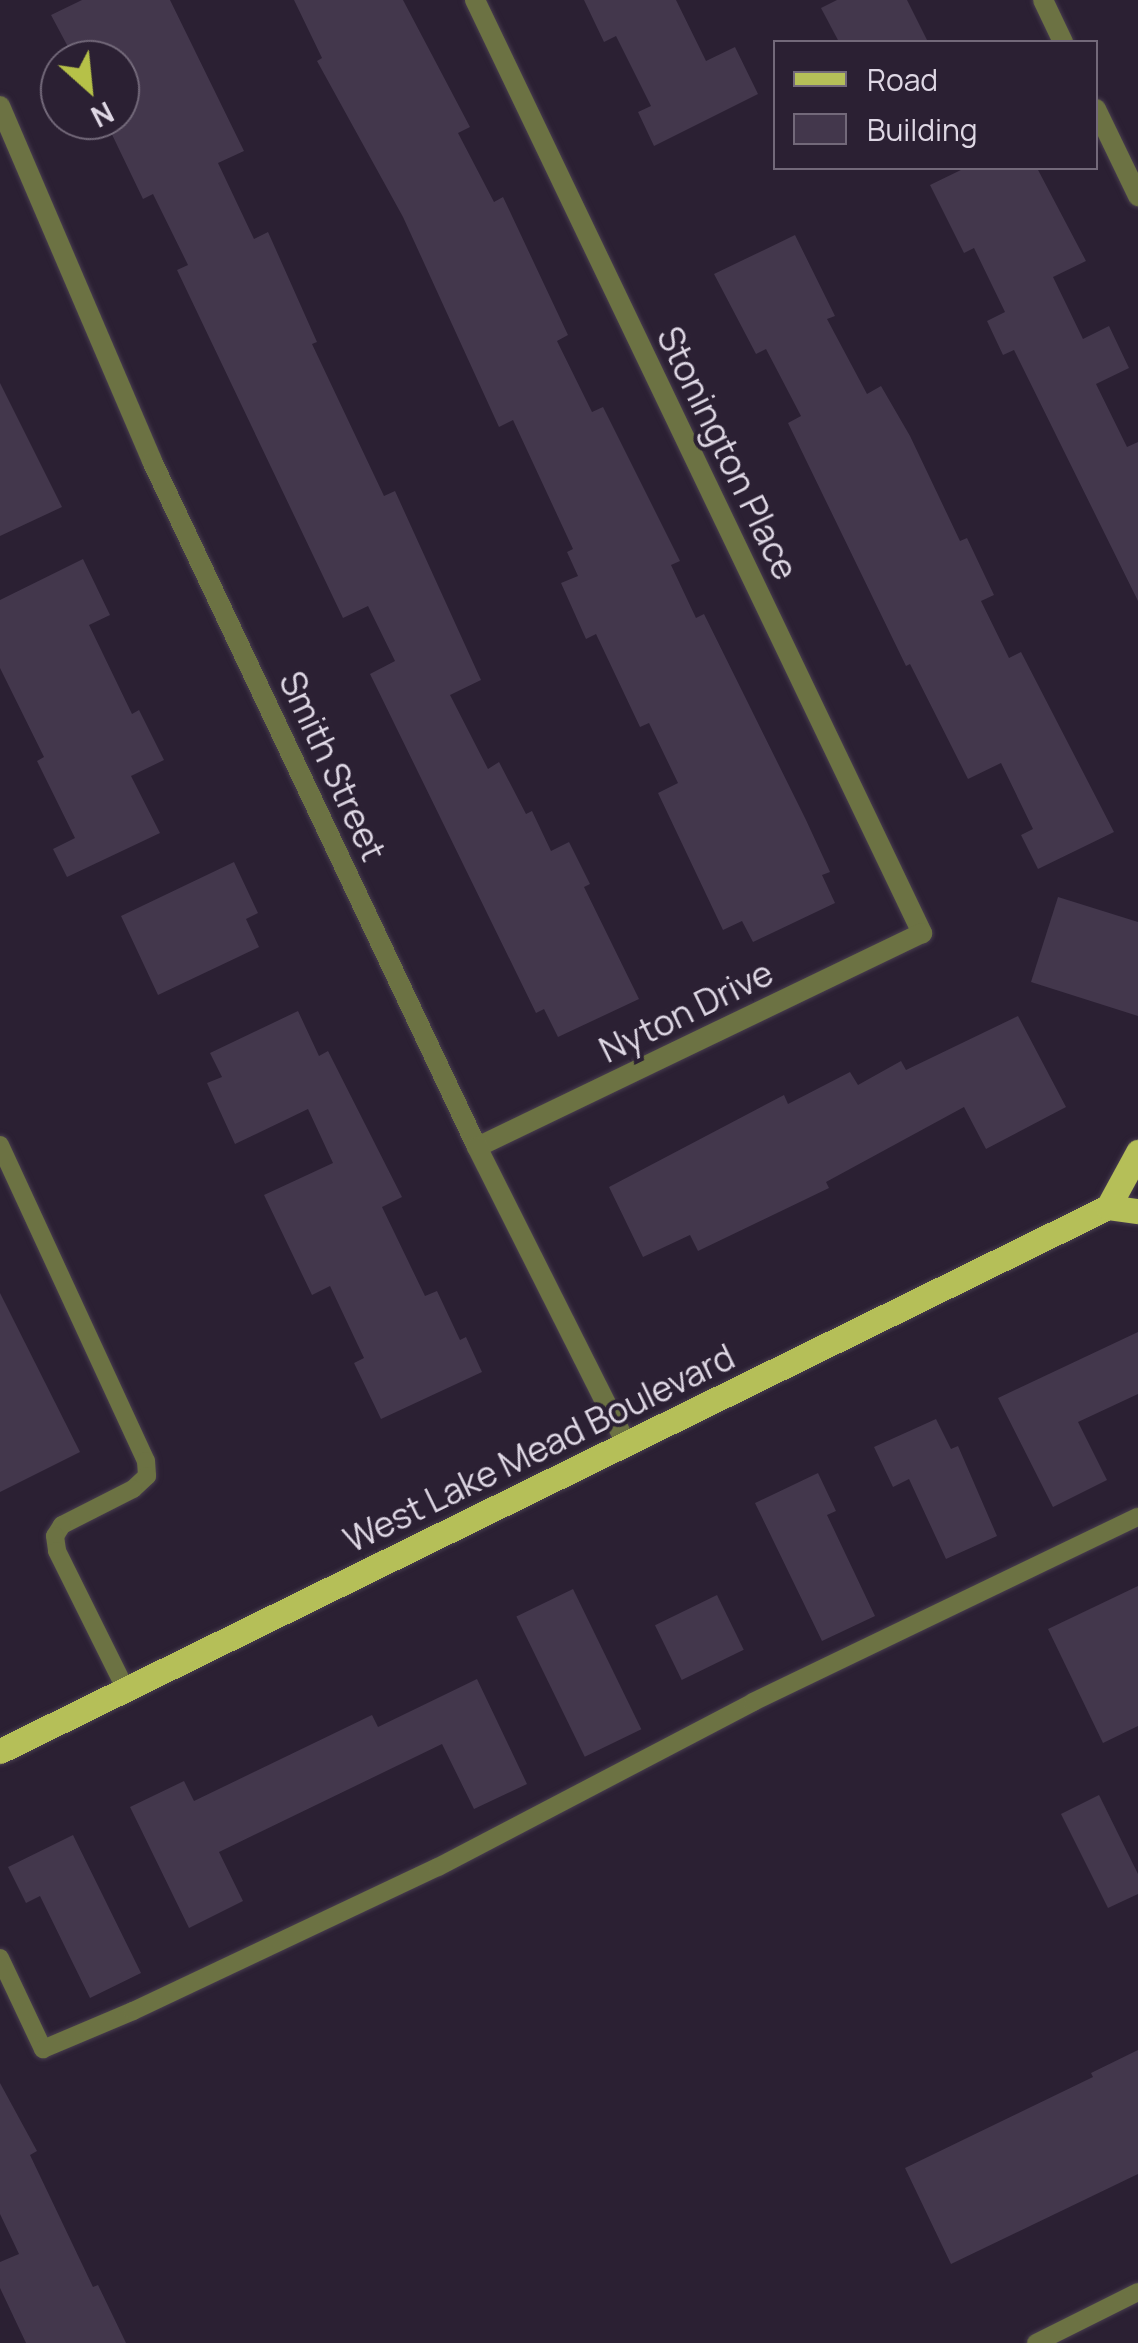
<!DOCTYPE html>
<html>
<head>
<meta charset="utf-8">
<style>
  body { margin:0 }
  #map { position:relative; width:1138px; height:2343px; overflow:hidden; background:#2b2033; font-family:Manrope,sans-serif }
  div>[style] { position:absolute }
  .building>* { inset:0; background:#43374c; transform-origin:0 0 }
  .roads { filter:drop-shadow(0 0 2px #483d4f) drop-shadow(0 0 2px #483d4f) }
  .service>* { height:18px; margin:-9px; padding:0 9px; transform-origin:9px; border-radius:9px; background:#6c7243 }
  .minor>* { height:20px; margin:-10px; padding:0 10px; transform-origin:10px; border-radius:10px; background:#6c7243 }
  .tertiary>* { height:20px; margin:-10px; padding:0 10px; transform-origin:10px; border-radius:10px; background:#6c7243 }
  .primary>* { height:25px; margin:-12.5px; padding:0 12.5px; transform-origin:12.5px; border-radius:12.5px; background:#b5bf58 }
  span { translate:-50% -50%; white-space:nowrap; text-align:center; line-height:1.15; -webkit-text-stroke:8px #2b2033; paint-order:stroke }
  .street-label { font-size:35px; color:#ded7e4 }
  .legend { position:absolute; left:773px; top:40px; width:325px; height:130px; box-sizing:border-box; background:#2b2033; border:2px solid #73697a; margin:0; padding:12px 18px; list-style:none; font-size:30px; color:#ded7e4 }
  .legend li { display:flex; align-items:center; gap:20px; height:50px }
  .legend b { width:50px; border:2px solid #73697a }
  .north { position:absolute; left:40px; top:40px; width:100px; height:100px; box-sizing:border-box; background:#2b2033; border:2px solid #73697a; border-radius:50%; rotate:153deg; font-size:28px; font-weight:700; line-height:40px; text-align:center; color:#ded7e4 }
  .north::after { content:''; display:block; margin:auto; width:35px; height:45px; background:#b6c148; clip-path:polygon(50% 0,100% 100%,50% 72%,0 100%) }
</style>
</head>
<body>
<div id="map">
  <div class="building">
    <div style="clip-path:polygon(82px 0,170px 0,244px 151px,218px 163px,254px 239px,268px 232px,317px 342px,312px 344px,384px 496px,395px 491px,481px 680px,450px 695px,488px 769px,499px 762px,526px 814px,532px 811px,551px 851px,569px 842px,590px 884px,584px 887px,639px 999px,558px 1037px,544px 1009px,536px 1013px,370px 674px,395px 661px,368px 606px,343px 618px,177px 270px,188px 265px,153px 194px,143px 199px,105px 120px,120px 120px,120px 60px,75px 60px,51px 15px)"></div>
    <div style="clip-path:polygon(294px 0,403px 0,470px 127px,458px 133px,494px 202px,503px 197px,568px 335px,557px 341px,592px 412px,603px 407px,680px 561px,671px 565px,696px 618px,704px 614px,806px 820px,830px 872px,822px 875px,835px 903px,753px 942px,742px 921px,723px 930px,658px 793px,678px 783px,649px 723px,640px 727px,596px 634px,586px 639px,561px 583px,578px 576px,567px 552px,573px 549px,513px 420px,499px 427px,403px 217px,317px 61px,322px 58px)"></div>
    <div style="clip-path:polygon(584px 0,676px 0,706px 61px,735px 47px,758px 94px,654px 146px,638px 112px,651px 106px,616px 36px,604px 42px)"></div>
    <div style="clip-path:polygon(837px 0,907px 0,928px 42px,839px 42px,821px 8px)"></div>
    <div style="clip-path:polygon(965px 168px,1037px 168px,1086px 261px,1053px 277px,1083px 339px,1109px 326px,1129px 368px,1096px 384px,1127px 447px,1138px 442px,1138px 601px,1014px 350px,1003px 355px,987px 321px,1005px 312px,974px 248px,964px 253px,930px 185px)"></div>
    <div style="clip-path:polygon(795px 235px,835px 316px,827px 319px,867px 394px,881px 386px,910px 436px,960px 541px,967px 538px,994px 595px,981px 601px,1009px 658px,1021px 652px,1114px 832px,1038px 869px,1021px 835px,1033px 829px,1001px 763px,968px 779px,910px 664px,906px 666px,788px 423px,801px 416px,766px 349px,756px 354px,714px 274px)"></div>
    <div style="clip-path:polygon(0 383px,62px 507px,0 536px)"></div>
    <div style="clip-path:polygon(83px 559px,110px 615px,89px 625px,132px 714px,139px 710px,164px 760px,131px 776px,160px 833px,67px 877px,53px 849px,75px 838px,37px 761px,44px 757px,0 668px,0 600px)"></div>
    <div style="clip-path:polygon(234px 862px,258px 913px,246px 919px,259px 947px,158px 995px,121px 916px)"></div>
    <div style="clip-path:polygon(1058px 897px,1138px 922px,1138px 1016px,1031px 982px)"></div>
    <div style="clip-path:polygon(298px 1011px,319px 1056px,328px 1051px,402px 1197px,382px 1207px,425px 1296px,437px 1291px,460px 1340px,466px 1337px,482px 1372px,381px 1419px,354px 1363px,364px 1358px,330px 1286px,312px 1295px,264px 1195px,333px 1163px,308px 1109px,235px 1144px,207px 1083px,222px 1077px,210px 1053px)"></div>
    <div style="clip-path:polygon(1018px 1016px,1066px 1107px,986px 1149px,964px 1107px,826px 1182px,829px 1188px,698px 1251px,690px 1235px,643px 1257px,609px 1187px,784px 1095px,788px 1104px,850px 1072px,858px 1085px,901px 1061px,906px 1070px)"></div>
    <div style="clip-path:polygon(0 1293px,80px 1452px,0 1492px)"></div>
    <div style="clip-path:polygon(1138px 1332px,1138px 1394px,1078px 1422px,1107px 1480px,1053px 1507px,998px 1398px)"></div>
    <div style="clip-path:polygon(936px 1419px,951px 1449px,958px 1446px,997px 1536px,946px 1559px,909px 1479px,893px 1487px,874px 1447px)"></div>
    <div style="clip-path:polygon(818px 1473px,836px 1511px,827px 1515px,875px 1616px,822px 1641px,755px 1503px)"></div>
    <div style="clip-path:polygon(1138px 1586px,1138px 1726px,1103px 1743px,1048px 1629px)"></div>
    <div style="left:573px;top:1589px;width:156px;height:63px;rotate:64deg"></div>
    <div style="left:717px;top:1595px;width:61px;height:69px;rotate:64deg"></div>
    <div style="clip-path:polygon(477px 1679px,527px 1784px,474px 1809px,442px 1744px,219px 1852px,243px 1901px,189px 1928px,130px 1807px,184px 1781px,194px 1801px,372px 1715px,378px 1727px)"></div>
    <div style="clip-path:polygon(1099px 1795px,1138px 1874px,1138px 1894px,1108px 1908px,1061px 1814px)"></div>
    <div style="clip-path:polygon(73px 1835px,141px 1973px,90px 1998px,40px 1896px,26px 1903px,8px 1867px)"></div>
    <div style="clip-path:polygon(1138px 2050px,1138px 2174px,951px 2264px,905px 2168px,1093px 2077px,1091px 2073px)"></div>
    <div style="clip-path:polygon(0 2083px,37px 2151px,30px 2155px,93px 2287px,98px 2285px,126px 2343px,26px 2343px,0 2288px,0 2262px,19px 2254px,0 2214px)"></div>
  </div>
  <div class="roads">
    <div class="service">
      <div style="left:0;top:1145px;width:348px;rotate:65.2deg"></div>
      <div style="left:146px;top:1461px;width:15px;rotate:86deg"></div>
      <div style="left:147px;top:1476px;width:19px;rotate:137deg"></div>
      <div style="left:133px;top:1489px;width:80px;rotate:153.1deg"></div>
      <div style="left:62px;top:1525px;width:13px;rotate:122deg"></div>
      <div style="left:55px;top:1536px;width:15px;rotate:82deg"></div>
      <div style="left:57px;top:1551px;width:153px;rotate:63.6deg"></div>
      <div style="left:0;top:1958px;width:101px;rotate:64.7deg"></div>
      <div style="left:43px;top:2049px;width:98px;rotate:-22.9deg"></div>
      <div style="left:133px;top:2011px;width:337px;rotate:-25.3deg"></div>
      <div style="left:438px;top:1867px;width:356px;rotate:-27.6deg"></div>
      <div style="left:753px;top:1702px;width:427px;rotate:-25.7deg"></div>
      <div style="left:1036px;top:2343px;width:114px;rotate:-26.6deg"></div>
    </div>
    <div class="minor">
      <div style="left:475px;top:0;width:1035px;rotate:64.4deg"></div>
      <div style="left:922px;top:933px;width:494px;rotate:154.3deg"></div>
      <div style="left:0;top:106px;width:386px;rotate:66.8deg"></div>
      <div style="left:152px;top:461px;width:759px;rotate:64.65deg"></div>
      <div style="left:477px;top:1147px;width:334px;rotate:63.3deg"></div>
    </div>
    <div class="tertiary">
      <div style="left:1043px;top:0;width:47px;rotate:64.5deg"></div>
      <div style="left:1096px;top:109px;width:97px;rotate:64.2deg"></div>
    </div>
    <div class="primary">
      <div style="left:1108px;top:1207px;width:63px;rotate:-61.4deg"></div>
      <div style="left:0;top:1751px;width:1234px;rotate:-26.15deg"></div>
      <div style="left:1108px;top:1207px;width:30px;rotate:8deg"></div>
    </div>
  </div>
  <div class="street-label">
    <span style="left:728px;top:453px;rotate:64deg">Stonington Place</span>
    <span style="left:333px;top:766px;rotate:65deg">Smith Street</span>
    <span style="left:686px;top:1011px;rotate:-26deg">Nyton Drive</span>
    <span style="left:539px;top:1448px;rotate:-26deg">West Lake Mead Boulevard</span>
  </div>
  <ul class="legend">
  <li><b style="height:12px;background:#b5bf58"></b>Road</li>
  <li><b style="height:28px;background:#43374c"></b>Building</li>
  </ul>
  <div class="north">N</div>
</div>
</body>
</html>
